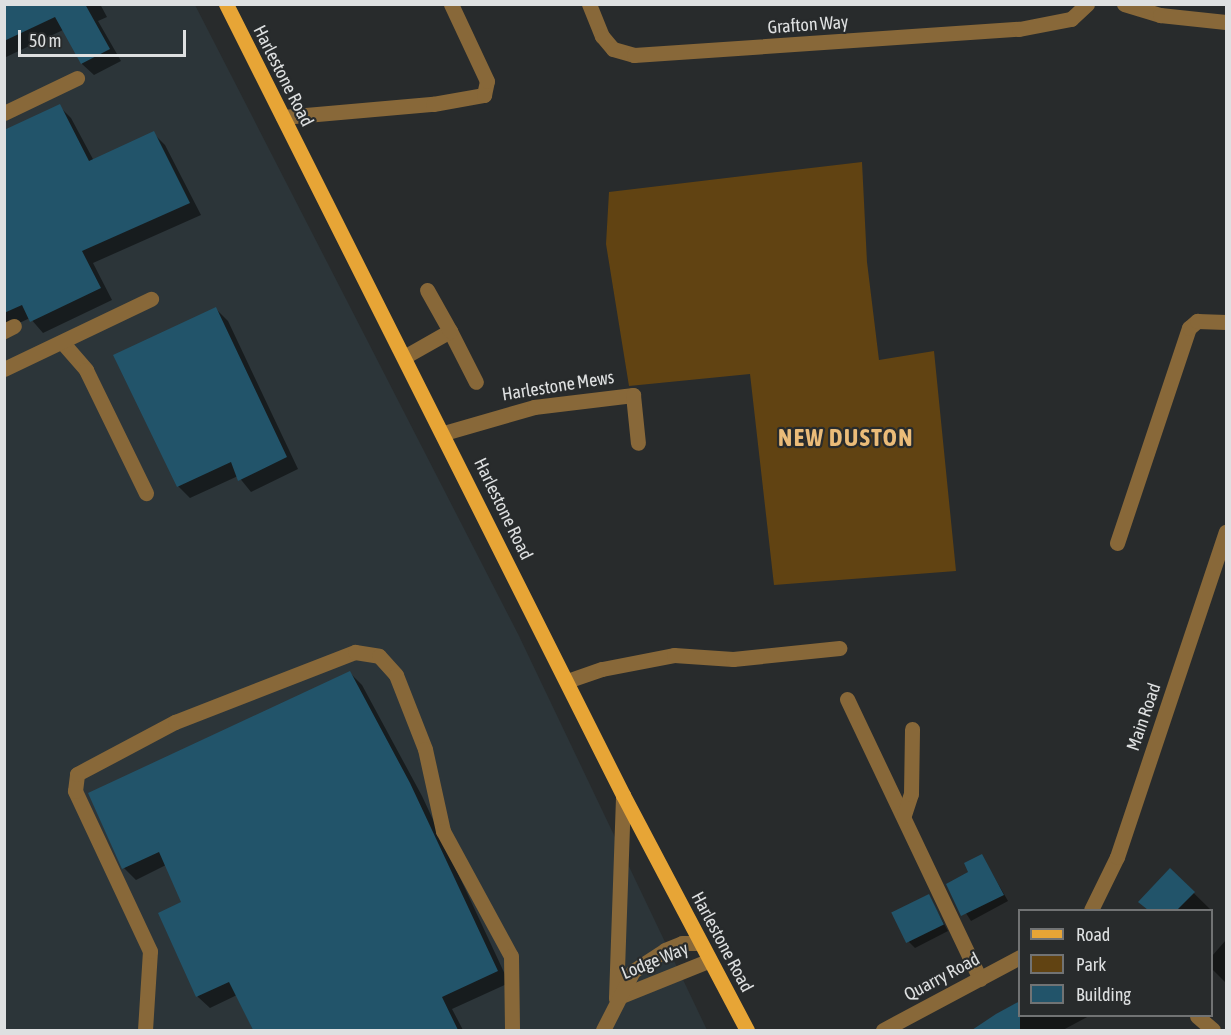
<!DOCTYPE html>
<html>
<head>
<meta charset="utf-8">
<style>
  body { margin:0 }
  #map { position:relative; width:1231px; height:1035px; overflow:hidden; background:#282b2c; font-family:"Asap Condensed",sans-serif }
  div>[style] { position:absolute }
  .built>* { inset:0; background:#2c3539 }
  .green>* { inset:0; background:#614312 }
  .shadow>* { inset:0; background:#0007 }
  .building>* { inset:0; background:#22546a; transform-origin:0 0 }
  .minor>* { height:15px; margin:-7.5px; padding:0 7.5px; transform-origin:7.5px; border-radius:7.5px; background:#886839 }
  .major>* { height:15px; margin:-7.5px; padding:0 7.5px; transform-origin:7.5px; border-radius:7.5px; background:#e7a536 }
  span { translate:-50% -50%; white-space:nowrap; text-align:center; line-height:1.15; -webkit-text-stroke:4.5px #282b2c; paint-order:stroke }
  .street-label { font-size:18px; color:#dee0e1 }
  .district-label { font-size:24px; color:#ebbc79; font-weight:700; letter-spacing:1.5px }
  .frame { position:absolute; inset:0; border:6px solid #dee0e1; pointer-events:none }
  .legend { position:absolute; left:1018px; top:909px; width:195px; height:108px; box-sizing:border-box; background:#282b2c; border:2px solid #717374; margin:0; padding:8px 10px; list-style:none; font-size:18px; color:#dee0e1 }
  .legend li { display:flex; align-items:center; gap:12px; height:30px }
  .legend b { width:30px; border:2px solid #717374 }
  .scale { position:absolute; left:18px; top:30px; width:168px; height:27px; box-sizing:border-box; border:3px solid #dee0e1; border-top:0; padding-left:8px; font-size:18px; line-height:21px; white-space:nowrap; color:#dee0e1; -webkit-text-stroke:4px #282b2c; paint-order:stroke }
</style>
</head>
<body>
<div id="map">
  <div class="built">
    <div style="clip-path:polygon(5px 5px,195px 5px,519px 636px,707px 1030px,5px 1030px)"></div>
  </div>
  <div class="green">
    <div style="clip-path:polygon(862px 162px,867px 262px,879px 360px,934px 351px,956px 571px,774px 585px,750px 374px,629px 386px,606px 244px,609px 192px)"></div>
  </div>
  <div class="shadow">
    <div style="clip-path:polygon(4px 4px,100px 4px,107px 17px,98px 21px,121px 61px,94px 75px,82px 64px,63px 30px,4px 58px)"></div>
    <div style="clip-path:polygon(59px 106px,71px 118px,94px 161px,153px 133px,165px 145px,201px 215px,93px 263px,112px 300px,43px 333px,30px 318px,4px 330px,4px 132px)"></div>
    <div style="clip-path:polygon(216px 309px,228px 321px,298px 469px,251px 492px,238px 476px,190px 498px,178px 486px)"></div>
    <div style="clip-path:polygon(350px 673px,362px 685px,422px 796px,509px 983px,452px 1009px,463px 1030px,253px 1030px,237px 995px,210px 1008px,198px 997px,160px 914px,183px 903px,166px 865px,136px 880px,124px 868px)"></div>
    <div style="clip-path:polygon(982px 856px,1008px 901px,971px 921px,948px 885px,970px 873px)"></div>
    <div style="clip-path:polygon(1170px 870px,1211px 910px,1149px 910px,1140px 902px)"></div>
    <div style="clip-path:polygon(928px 895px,948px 931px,915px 948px,909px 942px)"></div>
    <div style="clip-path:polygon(1226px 940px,1226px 983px,1212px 969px,1212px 956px)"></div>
    <div style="clip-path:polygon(1020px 1016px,1089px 1016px,1063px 1030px,979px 1028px)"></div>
  </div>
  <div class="building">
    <div style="clip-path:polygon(4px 4px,85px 4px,110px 49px,81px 64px,55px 17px,4px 41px)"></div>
    <div style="clip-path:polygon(60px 104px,89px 161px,154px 131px,190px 203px,82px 251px,101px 288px,30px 322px,22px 305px,4px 313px,4px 130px)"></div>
    <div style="clip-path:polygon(216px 307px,287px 457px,238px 481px,231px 462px,177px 487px,113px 355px)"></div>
    <div style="clip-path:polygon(350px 671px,410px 783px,498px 971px,442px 997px,458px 1030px,253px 1030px,229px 982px,196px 997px,158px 913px,181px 902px,159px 852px,122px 869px,88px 793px)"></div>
    <div style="clip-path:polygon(982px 854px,1004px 895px,961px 916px,946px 884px,968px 872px,964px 863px)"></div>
    <div style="clip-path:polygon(1170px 868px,1195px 892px,1177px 910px,1148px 910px,1138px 902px)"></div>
    <div style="left:929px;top:894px;width:34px;height:42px;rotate:64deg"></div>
    <div style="clip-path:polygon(1020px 1001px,1020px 1030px,972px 1030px,996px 1014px)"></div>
  </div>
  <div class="minor">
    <div style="left:589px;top:4px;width:35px;rotate:68deg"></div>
    <div style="left:602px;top:36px;width:17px;rotate:50deg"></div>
    <div style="left:613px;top:49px;width:22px;rotate:16deg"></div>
    <div style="left:634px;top:55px;width:386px;rotate:-3.9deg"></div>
    <div style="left:1019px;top:29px;width:53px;rotate:-10.9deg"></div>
    <div style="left:1071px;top:19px;width:22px;rotate:-43deg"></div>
    <div style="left:1124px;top:4px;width:38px;rotate:17deg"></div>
    <div style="left:1160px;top:15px;width:66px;rotate:6.1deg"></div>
    <div style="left:4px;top:113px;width:81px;rotate:-25.6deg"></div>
    <div style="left:283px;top:117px;width:151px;rotate:-5deg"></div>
    <div style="left:433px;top:104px;width:52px;rotate:-10deg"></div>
    <div style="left:484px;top:95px;width:14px;rotate:-78deg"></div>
    <div style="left:487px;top:81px;width:85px;rotate:-115.1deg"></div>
    <div style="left:4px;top:331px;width:11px;rotate:-27deg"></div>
    <div style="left:450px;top:331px;width:57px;rotate:63deg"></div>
    <div style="left:62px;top:342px;width:37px;rotate:49deg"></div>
    <div style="left:86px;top:370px;width:137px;rotate:64deg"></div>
    <div style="left:404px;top:357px;width:53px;rotate:-29.5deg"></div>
    <div style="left:450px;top:331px;width:47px;rotate:-119.3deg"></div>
    <div style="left:4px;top:369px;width:163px;rotate:-25.5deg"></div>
    <div style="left:444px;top:433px;width:94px;rotate:-16.1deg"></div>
    <div style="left:534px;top:407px;width:100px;rotate:-6.9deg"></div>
    <div style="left:633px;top:395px;width:48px;rotate:84.1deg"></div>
    <div style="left:1117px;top:543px;width:227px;rotate:-71.5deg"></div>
    <div style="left:1189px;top:328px;width:11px;rotate:-41deg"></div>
    <div style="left:1197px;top:321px;width:29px;rotate:2deg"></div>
    <div style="left:567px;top:681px;width:37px;rotate:-19deg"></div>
    <div style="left:602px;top:669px;width:73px;rotate:-11deg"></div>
    <div style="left:674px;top:655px;width:59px;rotate:3.9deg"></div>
    <div style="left:733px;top:659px;width:107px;rotate:-5.9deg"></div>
    <div style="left:847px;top:699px;width:310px;rotate:64.6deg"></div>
    <div style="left:904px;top:815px;width:22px;rotate:-72deg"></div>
    <div style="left:911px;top:794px;width:65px;rotate:-89.1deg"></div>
    <div style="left:1091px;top:910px;width:59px;rotate:-63.9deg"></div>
    <div style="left:1117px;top:857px;width:343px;rotate:-71.5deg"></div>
    <div style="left:616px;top:998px;width:203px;rotate:-88deg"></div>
    <div style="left:616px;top:998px;width:99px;rotate:-21.9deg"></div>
    <div style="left:1197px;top:1016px;width:21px;rotate:41deg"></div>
    <div style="left:145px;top:1030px;width:79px;rotate:-86.4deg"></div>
    <div style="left:150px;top:951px;width:177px;rotate:-115.1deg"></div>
    <div style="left:75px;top:791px;width:17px;rotate:-83deg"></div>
    <div style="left:77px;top:774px;width:111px;rotate:-28deg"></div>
    <div style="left:175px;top:722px;width:193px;rotate:-21.3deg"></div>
    <div style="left:355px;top:652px;width:24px;rotate:9deg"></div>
    <div style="left:379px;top:656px;width:25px;rotate:48deg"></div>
    <div style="left:396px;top:675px;width:79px;rotate:68.6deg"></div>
    <div style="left:425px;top:749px;width:84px;rotate:77.6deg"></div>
    <div style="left:443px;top:831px;width:142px;rotate:61.5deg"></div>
    <div style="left:511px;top:956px;width:74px;rotate:89.2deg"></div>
    <div style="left:603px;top:1030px;width:66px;rotate:-63deg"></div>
    <div style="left:633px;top:971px;width:38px;rotate:-33deg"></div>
    <div style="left:665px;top:950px;width:18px;rotate:-22deg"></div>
    <div style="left:682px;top:943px;width:17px"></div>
    <div style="left:883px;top:1030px;width:155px;rotate:-28.1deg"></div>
  </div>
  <div class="major">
    <div style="left:226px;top:4px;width:885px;rotate:63.35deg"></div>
    <div style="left:623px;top:795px;width:266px;rotate:62.2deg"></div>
  </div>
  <div class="street-label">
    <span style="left:808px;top:25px;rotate:-4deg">Grafton Way</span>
    <span style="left:283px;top:76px;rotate:63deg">Harlestone Road</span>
    <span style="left:558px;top:386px;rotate:-9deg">Harlestone Mews</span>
    <span style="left:503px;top:509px;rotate:64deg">Harlestone Road</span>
    <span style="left:1144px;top:717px;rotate:-71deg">Main Road</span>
    <span style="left:722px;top:942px;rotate:62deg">Harlestone Road</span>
    <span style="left:655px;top:961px;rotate:-22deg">Lodge Way</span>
    <span style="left:942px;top:977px;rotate:-28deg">Quarry Road</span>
  </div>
  <div class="district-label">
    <span style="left:846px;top:438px">NEW DUSTON</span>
  </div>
  <div class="frame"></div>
  <ul class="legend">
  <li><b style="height:8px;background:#e7a536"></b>Road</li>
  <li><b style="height:16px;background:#614312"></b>Park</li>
  <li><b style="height:16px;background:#22546a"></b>Building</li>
  </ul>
  <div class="scale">50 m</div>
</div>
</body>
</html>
